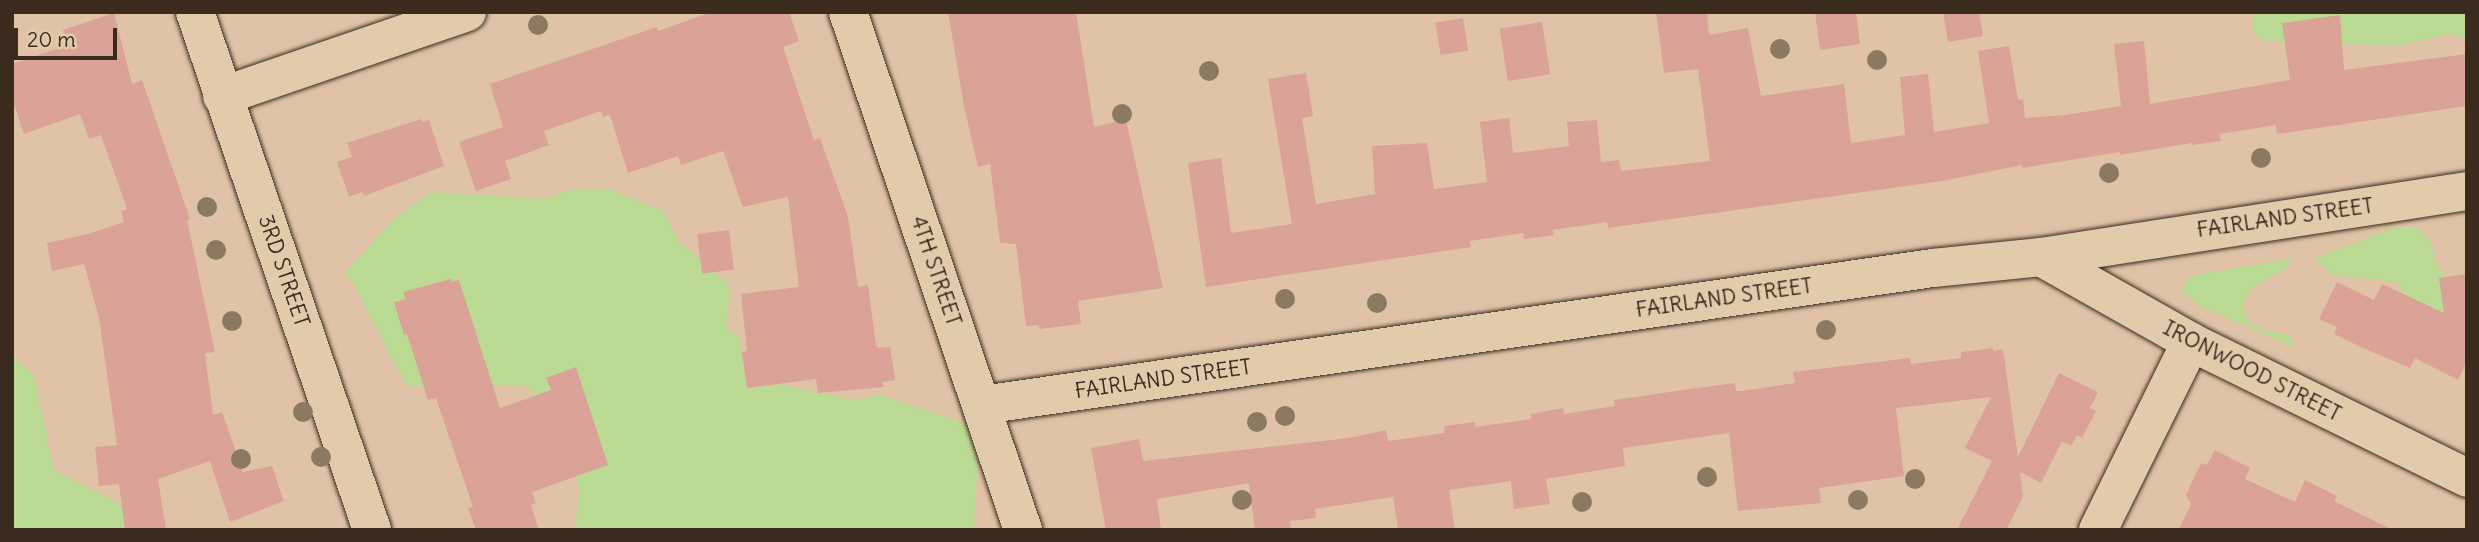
<!DOCTYPE html>
<html>
<head>
<meta charset="utf-8">
<style>
  body { margin:0 }
  #map { position:relative; width:2479px; height:542px; overflow:hidden; background:#e0c3a7; font-family:Delius,sans-serif }
  div>[style] { position:absolute }
  .green>* { inset:0; background:#bbda93 }
  .building>* { inset:0; background:#dba298; transform-origin:0 0 }
  .roads { filter:drop-shadow(0 0 2px #3b2a1e) drop-shadow(0 0 2px #3b2a1e) }
  .street>* { height:38px; margin:-19px; padding:0 19px; transform-origin:19px; border-radius:19px; background:#e1cbab }
  .trees>* { width:20px; height:20px; margin:-10px; border-radius:50%; background:#8c7962 }
  span { translate:-50% -50%; white-space:nowrap; text-align:center; line-height:1.15; -webkit-text-stroke:5px #e1cbab; paint-order:stroke }
  .street-label { font-size:21px; color:#3b2a1e }
  .frame { position:absolute; inset:0; border:14px solid #3b2a1e; pointer-events:none }
  .scale { position:absolute; left:14px; top:28px; width:103px; height:32px; box-sizing:border-box; border:4px solid #3b2a1e; border-top:0; padding-left:9px; font-size:21px; line-height:24px; white-space:nowrap; color:#3b2a1e; -webkit-text-stroke:5px #e1cbab; paint-order:stroke }
</style>
</head>
<body>
<div id="map">
  <div class="green">
    <div style="clip-path:polygon(2254px 12px,2467px 12px,2467px 39px,2449px 34px,2397px 46px,2260px 40px,2252px 27px)"></div>
    <div style="clip-path:polygon(570px 189px,612px 190px,664px 211px,679px 242px,730px 285px,727px 330px,739px 336px,747px 388px,780px 384px,852px 400px,881px 395px,967px 424px,978px 463px,974px 528px,575px 530px,579px 492px,570px 436px,527px 386px,406px 386px,355px 286px,345px 272px,396px 217px,431px 192px,545px 199px)"></div>
    <div style="clip-path:polygon(2394px 227px,2418px 228px,2431px 243px,2436px 263px,2467px 309px,2467px 341px,2411px 307px,2397px 282px,2332px 275px,2314px 259px)"></div>
    <div style="clip-path:polygon(2292px 258px,2287px 268px,2251px 288px,2242px 307px,2249px 322px,2267px 331px,2289px 335px,2296px 348px,2200px 306px,2182px 292px,2189px 276px)"></div>
    <div style="clip-path:polygon(12px 355px,34px 376px,54px 470px,170px 530px,12px 530px)"></div>
  </div>
  <div class="building">
    <div style="clip-path:polygon(712px 12px,789px 12px,799px 41px,783px 47px,814px 140px,820px 138px,848px 217px,858px 287px,868px 285px,876px 345px,878px 348px,890px 347px,895px 380px,882px 382px,884px 387px,818px 393px,816px 379px,747px 388px,742px 352px,747px 351px,741px 294px,799px 287px,788px 197px,743px 207px,723px 151px,681px 165px,678px 156px,628px 173px,610px 115px,603px 117px,601px 111px,544px 131px,549px 145px,505px 161px,511px 179px,476px 191px,459px 142px,503px 127px,490px 84px,657px 27px,658px 31px)"></div>
    <div style="clip-path:polygon(948px 12px,1076px 12px,1094px 127px,1126px 119px,1163px 288px,1078px 301px,1081px 324px,1039px 329px,1038px 325px,1026px 326px,1016px 244px,1000px 243px,990px 164px,978px 167px,964px 106px)"></div>
    <div style="clip-path:polygon(1656px 12px,1707px 12px,1709px 35px,1748px 28px,1761px 96px,1844px 84px,1851px 143px,1905px 135px,1900px 77px,1928px 74px,1934px 132px,1989px 123px,1978px 51px,2009px 46px,2018px 100px,2023px 99px,2025px 118px,2065px 115px,2121px 106px,2114px 44px,2144px 41px,2150px 104px,2290px 80px,2282px 23px,2340px 15px,2344px 70px,2467px 54px,2467px 106px,2277px 134px,2276px 125px,2220px 134px,2221px 141px,2192px 145px,2192px 143px,2120px 155px,2120px 152px,2022px 168px,2022px 165px,1942px 181px,1608px 228px,1607px 222px,1553px 230px,1554px 235px,1524px 239px,1523px 233px,1470px 241px,1471px 247px,1206px 287px,1188px 163px,1221px 158px,1231px 233px,1292px 224px,1268px 79px,1306px 73px,1313px 116px,1302px 118px,1316px 204px,1375px 194px,1372px 146px,1427px 143px,1434px 189px,1487px 182px,1480px 122px,1509px 118px,1513px 153px,1569px 146px,1567px 122px,1597px 120px,1601px 162px,1619px 160px,1621px 171px,1710px 161px,1698px 69px,1664px 73px)"></div>
    <div style="clip-path:polygon(1815px 12px,1856px 12px,1860px 44px,1820px 50px)"></div>
    <div style="clip-path:polygon(1943px 12px,1979px 12px,1983px 36px,1948px 42px)"></div>
    <div style="clip-path:polygon(114px 13px,132px 84px,142px 80px,190px 219px,187px 220px,215px 352px,205px 353px,213px 415px,222px 412px,243px 472px,272px 466px,284px 501px,230px 522px,210px 461px,158px 479px,166px 530px,125px 530px,119px 484px,99px 486px,95px 447px,117px 445px,99px 318px,84px 264px,52px 271px,47px 243px,88px 234px,124px 222px,121px 211px,127px 209px,101px 135px,89px 139px,80px 114px,24px 134px,12px 99px,12px 64px,68px 45px,63px 30px)"></div>
    <div style="left:1463px;top:18px;width:33px;height:28px;rotate:81deg"></div>
    <div style="left:1542px;top:22px;width:53px;height:43px;rotate:81deg"></div>
    <div style="clip-path:polygon(421px 119px,422px 122px,429px 120px,444px 166px,364px 196px,362px 192px,349px 197px,337px 162px,352px 157px,347px 143px)"></div>
    <div style="left:729px;top:230px;width:40px;height:32px;rotate:83deg"></div>
    <div style="clip-path:polygon(2467px 274px,2467px 361px,2458px 380px,2415px 358px,2410px 368px,2363px 348px,2334px 334px,2337px 327px,2319px 319px,2337px 282px,2374px 300px,2382px 284px,2444px 313px,2439px 278px)"></div>
    <div style="clip-path:polygon(451px 279px,452px 282px,459px 280px,500px 408px,551px 390px,546px 378px,576px 367px,608px 465px,532px 492px,536px 503px,531px 505px,539px 530px,476px 530px,468px 508px,473px 507px,436px 398px,428px 400px,407px 334px,404px 335px,394px 302px,406px 299px,403px 292px)"></div>
    <div style="clip-path:polygon(1993px 348px,1993px 351px,2003px 349px,2018px 457px,2059px 373px,2098px 392px,2090px 408px,2096px 411px,2082px 438px,2077px 435px,2071px 446px,2062px 441px,2041px 483px,2020px 472px,2023px 496px,2006px 530px,1957px 530px,1992px 461px,1965px 448px,1991px 397px,1896px 408px,1904px 476px,1819px 488px,1821px 503px,1738px 511px,1729px 433px,1623px 448px,1625px 466px,1546px 479px,1550px 504px,1514px 509px,1511px 481px,1449px 490px,1455px 530px,1398px 530px,1393px 497px,1315px 509px,1316px 518px,1290px 521px,1291px 530px,1255px 530px,1249px 483px,1157px 499px,1161px 530px,1106px 530px,1091px 448px,1139px 439px,1143px 461px,1349px 438px,1386px 430px,1388px 441px,1445px 433px,1444px 426px,1475px 422px,1475px 427px,1531px 419px,1531px 414px,1563px 408px,1564px 414px,1615px 406px,1614px 400px,1697px 388px,1735px 383px,1736px 391px,1741px 391px,1795px 383px,1793px 372px,1910px 358px,1911px 364px,1961px 358px,1961px 352px)"></div>
    <div style="clip-path:polygon(2215px 450px,2250px 468px,2245px 479px,2295px 502px,2305px 480px,2337px 496px,2334px 501px,2393px 530px,2178px 530px,2191px 504px,2186px 495px,2201px 463px,2207px 465px)"></div>
  </div>
  <div class="roads">
    <div class="street">
      <div style="left:195px;top:12px;width:547px;rotate:71.13deg"></div>
      <div style="left:848px;top:12px;width:547px;rotate:71.33deg"></div>
      <div style="left:222px;top:96px;width:259px;rotate:-18.9deg"></div>
      <div style="left:2041px;top:257px;width:172px;rotate:29.5deg"></div>
      <div style="left:2191px;top:342px;width:308px;rotate:26.2deg"></div>
      <div style="left:982px;top:405px;width:961px;rotate:-8.2deg"></div>
      <div style="left:1933px;top:268px;width:109px;rotate:-5.8deg"></div>
      <div style="left:2041px;top:257px;width:431px;rotate:-8.8deg"></div>
      <div style="left:2098px;top:530px;width:210px;rotate:-63.7deg"></div>
    </div>
  </div>
  <div class="trees">
    <div style="left:538px;top:25px"></div>
    <div style="left:1780px;top:49px"></div>
    <div style="left:1877px;top:60px"></div>
    <div style="left:1209px;top:71px"></div>
    <div style="left:1122px;top:114px"></div>
    <div style="left:2261px;top:158px"></div>
    <div style="left:2109px;top:173px"></div>
    <div style="left:207px;top:207px"></div>
    <div style="left:216px;top:250px"></div>
    <div style="left:1285px;top:299px"></div>
    <div style="left:1377px;top:303px"></div>
    <div style="left:232px;top:321px"></div>
    <div style="left:1826px;top:330px"></div>
    <div style="left:303px;top:412px"></div>
    <div style="left:1285px;top:416px"></div>
    <div style="left:1257px;top:422px"></div>
    <div style="left:321px;top:457px"></div>
    <div style="left:241px;top:459px"></div>
    <div style="left:1707px;top:477px"></div>
    <div style="left:1915px;top:479px"></div>
    <div style="left:1242px;top:500px"></div>
    <div style="left:1858px;top:500px"></div>
    <div style="left:1582px;top:502px"></div>
  </div>
  <div class="street-label">
    <span style="left:2285px;top:218px;rotate:-8deg">FAIRLAND STREET</span>
    <span style="left:284px;top:271px;rotate:71deg">3RD STREET</span>
    <span style="left:936px;top:271px;rotate:71deg">4TH STREET</span>
    <span style="left:1724px;top:298px;rotate:-8deg">FAIRLAND STREET</span>
    <span style="left:2252px;top:371px;rotate:27deg">IRONWOOD STREET</span>
    <span style="left:1163px;top:379px;rotate:-8deg">FAIRLAND STREET</span>
  </div>
  <div class="frame"></div>
  <div class="scale">20 m</div>
</div>
</body>
</html>
